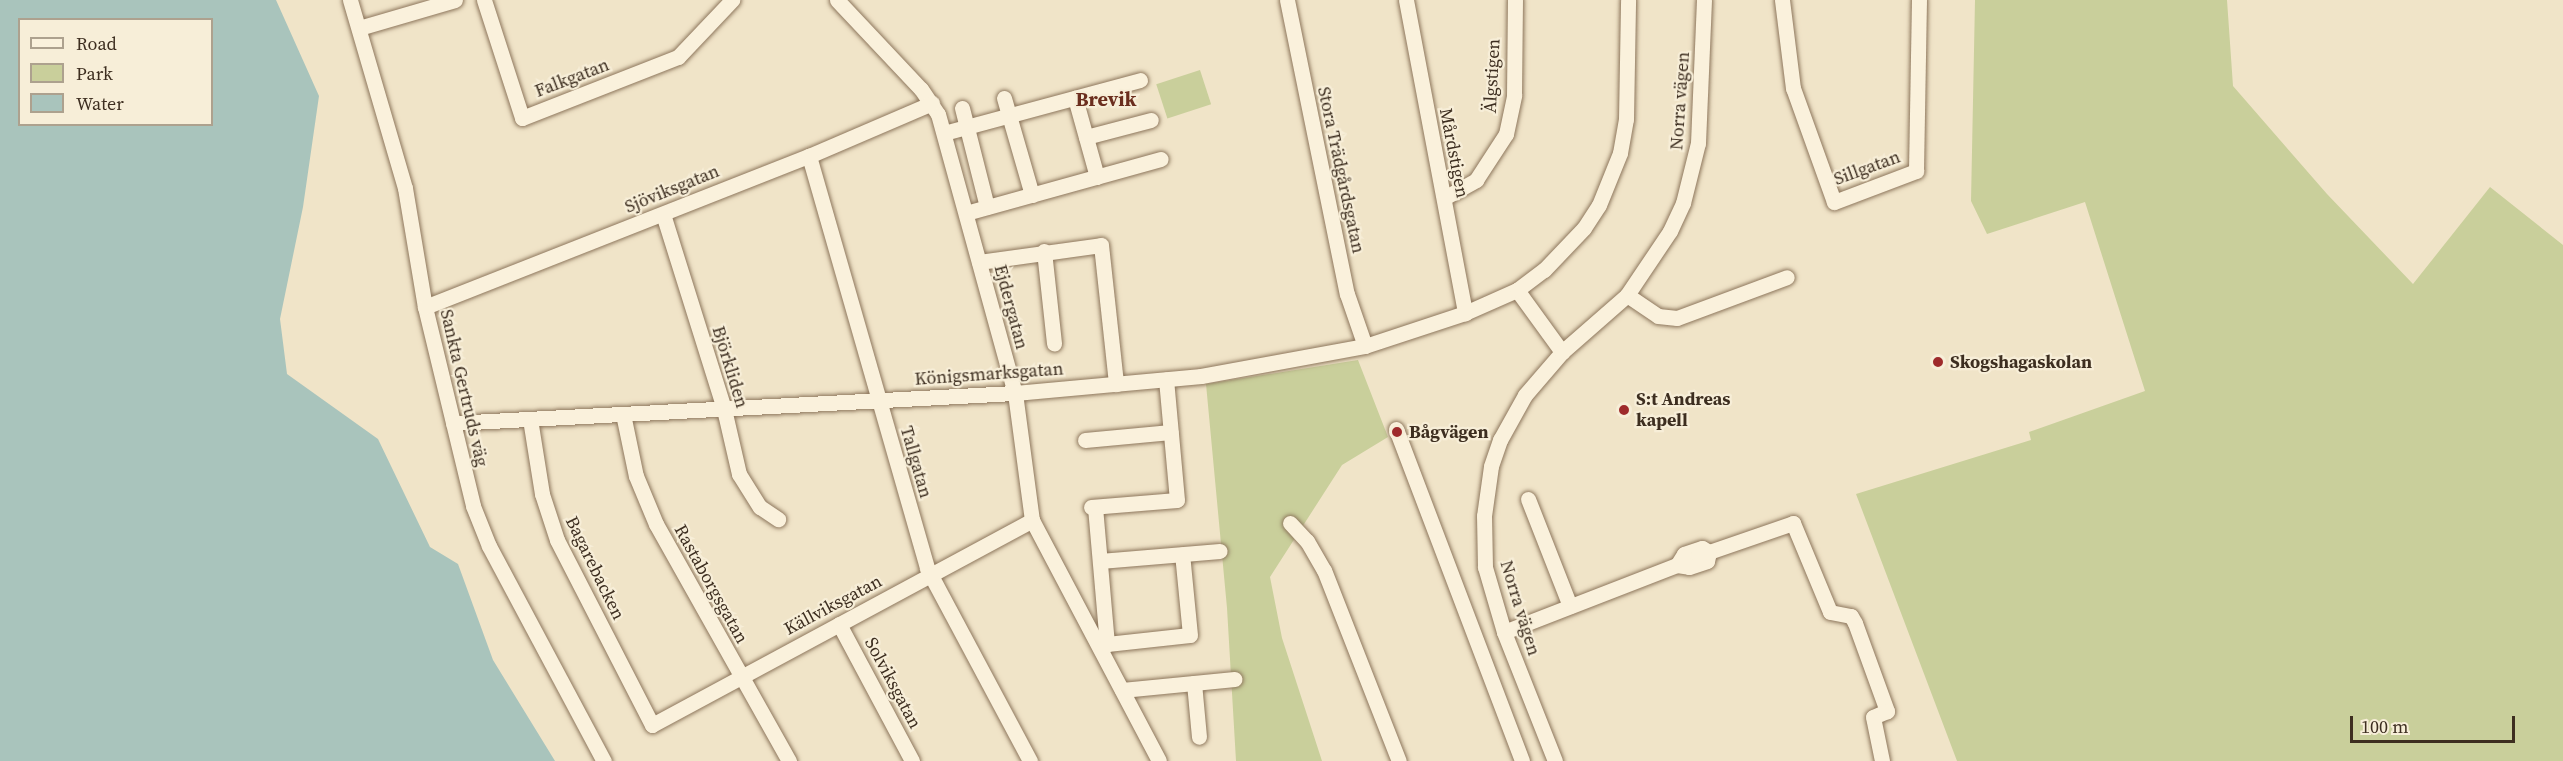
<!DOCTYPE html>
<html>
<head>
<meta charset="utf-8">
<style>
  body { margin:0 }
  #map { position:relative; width:2563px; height:761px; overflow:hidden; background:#f0e4c8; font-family:"Source Serif 4",serif }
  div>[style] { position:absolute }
  .green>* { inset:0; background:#c9cf9b; transform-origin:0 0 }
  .water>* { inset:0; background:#a9c4bc }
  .roads { filter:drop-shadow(0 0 2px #8d765c) drop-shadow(0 0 2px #8d765c) }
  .minor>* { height:15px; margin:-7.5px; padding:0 7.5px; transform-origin:7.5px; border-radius:7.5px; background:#faf1dc }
  .dots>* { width:16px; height:16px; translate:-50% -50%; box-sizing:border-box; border:3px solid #f7eed8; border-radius:50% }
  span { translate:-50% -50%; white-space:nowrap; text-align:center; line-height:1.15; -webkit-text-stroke:4.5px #f7eed8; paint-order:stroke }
  .street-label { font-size:18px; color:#3d2e20 }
  .poi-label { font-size:18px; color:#3d2e20; font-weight:700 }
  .left { translate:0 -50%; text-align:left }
  .neighbourhood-label { font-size:20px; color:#6b2e1e; font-weight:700 }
  .legend { position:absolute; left:18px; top:18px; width:195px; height:108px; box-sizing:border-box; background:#f7eed8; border:2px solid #ada18e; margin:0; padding:8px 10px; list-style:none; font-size:18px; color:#3d2e20 }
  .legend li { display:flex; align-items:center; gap:12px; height:30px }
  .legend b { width:30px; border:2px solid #ada18e }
  .scale { position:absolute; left:2350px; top:716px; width:165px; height:27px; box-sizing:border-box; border:3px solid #3d2e20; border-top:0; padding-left:8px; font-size:18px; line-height:21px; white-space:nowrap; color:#3d2e20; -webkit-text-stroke:4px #f7eed8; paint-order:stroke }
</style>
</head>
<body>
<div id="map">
  <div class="green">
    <div style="clip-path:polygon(1975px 0,2227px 0,2233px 86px,2327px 194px,2413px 284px,2490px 187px,2563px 245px,2563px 761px,1957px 761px,1856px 494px,2031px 440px,2029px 432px,2145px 391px,2085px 202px,1987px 234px,1971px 201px)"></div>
    <div style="left:1200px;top:70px;width:36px;height:46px;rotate:72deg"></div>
    <div style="clip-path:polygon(1358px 360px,1388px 437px,1342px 465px,1270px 577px,1282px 638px,1322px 761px,1236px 761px,1227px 608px,1206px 384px)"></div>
  </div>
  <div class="water">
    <div style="clip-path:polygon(evenodd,0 0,276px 0,319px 96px,303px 207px,280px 319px,287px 374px,378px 439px,430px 547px,458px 564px,493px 660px,555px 761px,0 761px,0 0,20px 20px,212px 20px,212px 124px,20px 124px,20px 20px)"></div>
  </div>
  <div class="roads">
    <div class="minor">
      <div style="left:350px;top:0;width:196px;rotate:73.7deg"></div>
      <div style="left:405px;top:188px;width:121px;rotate:80.5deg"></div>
      <div style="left:425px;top:307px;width:205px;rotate:76.4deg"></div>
      <div style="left:473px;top:506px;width:43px;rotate:68.2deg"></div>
      <div style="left:489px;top:546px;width:244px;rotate:61.9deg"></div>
      <div style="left:484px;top:0;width:124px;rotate:72.1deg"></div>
      <div style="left:522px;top:118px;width:168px;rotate:-21.4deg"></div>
      <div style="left:678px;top:57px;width:79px;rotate:-46.5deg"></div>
      <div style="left:837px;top:0;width:122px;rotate:46.7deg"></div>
      <div style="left:921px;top:89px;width:30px;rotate:56deg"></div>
      <div style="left:938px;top:114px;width:289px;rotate:74.6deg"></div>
      <div style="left:1015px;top:393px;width:128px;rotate:82.4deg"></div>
      <div style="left:1032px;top:520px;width:272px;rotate:62.2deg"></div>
      <div style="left:1287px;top:0;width:300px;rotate:78.5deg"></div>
      <div style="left:1347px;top:294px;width:55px;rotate:70.9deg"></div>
      <div style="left:1406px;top:0;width:319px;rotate:79.3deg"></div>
      <div style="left:1782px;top:0;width:89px;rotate:82.9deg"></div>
      <div style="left:1793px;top:88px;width:121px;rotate:70.2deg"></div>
      <div style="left:1834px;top:202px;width:88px;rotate:-20.7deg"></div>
      <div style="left:1916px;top:171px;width:171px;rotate:-89deg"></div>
      <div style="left:359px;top:28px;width:100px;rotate:-16.3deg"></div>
      <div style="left:1004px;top:98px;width:101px;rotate:73.9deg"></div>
      <div style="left:1075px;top:98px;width:82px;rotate:74.4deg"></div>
      <div style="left:962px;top:108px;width:102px;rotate:75.8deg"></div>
      <div style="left:944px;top:133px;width:203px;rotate:-15.1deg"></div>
      <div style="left:1086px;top:137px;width:67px;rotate:-14.7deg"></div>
      <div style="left:809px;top:156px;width:429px;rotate:74deg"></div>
      <div style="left:927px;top:568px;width:219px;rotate:61.9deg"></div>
      <div style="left:1444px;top:198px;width:37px;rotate:-29deg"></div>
      <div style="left:1476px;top:180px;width:55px;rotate:-56.9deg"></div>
      <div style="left:1506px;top:134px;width:40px;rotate:-78deg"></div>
      <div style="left:1514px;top:95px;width:95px;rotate:-89.4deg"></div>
      <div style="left:966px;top:213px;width:202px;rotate:-15.5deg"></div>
      <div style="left:663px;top:214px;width:204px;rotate:72.6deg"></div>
      <div style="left:724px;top:409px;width:67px;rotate:77deg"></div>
      <div style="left:739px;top:474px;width:39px;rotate:58deg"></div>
      <div style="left:760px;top:507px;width:22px;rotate:34deg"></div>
      <div style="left:1044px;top:251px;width:93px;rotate:83.8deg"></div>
      <div style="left:979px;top:262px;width:123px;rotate:-7.9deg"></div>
      <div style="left:1101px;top:245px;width:140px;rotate:83.8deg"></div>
      <div style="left:1517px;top:290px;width:77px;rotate:54deg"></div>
      <div style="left:1627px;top:295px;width:37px;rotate:34deg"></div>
      <div style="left:1658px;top:316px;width:19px;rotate:6deg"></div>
      <div style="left:1677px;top:318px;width:117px;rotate:-20.4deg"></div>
      <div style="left:425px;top:307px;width:413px;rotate:-21.5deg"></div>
      <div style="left:809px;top:156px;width:134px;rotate:-23.3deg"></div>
      <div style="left:623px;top:414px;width:63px;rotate:78.2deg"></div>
      <div style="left:636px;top:476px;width:52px;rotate:67.4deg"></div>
      <div style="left:656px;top:524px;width:272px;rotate:60.7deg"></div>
      <div style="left:530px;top:419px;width:76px;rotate:80.9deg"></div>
      <div style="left:542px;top:494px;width:48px;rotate:71.9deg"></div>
      <div style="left:557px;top:540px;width:208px;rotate:62.8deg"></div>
      <div style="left:652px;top:725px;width:432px;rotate:-28.3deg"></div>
      <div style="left:453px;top:423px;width:563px;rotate:-3.06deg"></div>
      <div style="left:1015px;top:393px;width:187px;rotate:-5.2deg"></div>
      <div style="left:1201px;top:376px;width:167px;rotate:-10.4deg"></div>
      <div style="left:1365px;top:346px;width:105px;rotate:-18.3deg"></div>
      <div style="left:1465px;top:313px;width:57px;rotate:-23.9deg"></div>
      <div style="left:1517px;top:290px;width:34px;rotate:-37deg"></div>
      <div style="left:1544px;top:270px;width:58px;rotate:-46.4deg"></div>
      <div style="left:1584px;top:228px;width:27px;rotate:-57deg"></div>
      <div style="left:1599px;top:205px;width:56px;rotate:-68deg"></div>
      <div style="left:1620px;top:153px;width:35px;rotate:-80deg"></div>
      <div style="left:1626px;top:119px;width:119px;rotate:-89deg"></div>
      <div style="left:1396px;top:429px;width:355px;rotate:69.2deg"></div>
      <div style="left:1085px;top:440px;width:86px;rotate:-5.3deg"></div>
      <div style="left:1528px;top:499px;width:115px;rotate:68.6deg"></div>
      <div style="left:1091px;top:507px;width:86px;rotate:-4.7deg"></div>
      <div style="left:1177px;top:500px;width:121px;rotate:-95.2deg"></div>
      <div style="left:1095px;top:507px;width:138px;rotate:85deg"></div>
      <div style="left:1290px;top:523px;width:25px;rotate:47deg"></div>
      <div style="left:1307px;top:541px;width:34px;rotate:60deg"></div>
      <div style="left:1324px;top:570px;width:205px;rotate:68.6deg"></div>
      <div style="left:1709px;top:552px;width:89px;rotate:-19deg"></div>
      <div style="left:1793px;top:523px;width:96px;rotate:67.4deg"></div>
      <div style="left:1830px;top:612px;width:21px;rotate:11deg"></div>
      <div style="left:1851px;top:616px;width:8px;rotate:60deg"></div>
      <div style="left:1855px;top:623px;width:94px;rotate:70deg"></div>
      <div style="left:1887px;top:711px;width:15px;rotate:157deg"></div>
      <div style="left:1873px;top:717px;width:45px;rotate:78.4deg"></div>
      <div style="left:1100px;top:561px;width:120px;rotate:-4.8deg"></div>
      <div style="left:839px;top:624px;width:155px;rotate:61.9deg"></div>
      <div style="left:1504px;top:632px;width:186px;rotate:-21.2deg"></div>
      <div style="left:1677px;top:565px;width:12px;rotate:9deg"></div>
      <div style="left:1689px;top:567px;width:19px;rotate:-18deg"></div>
      <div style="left:1707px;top:561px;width:9px;rotate:-77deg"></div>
      <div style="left:1709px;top:552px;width:8px;rotate:-150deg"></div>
      <div style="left:1702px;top:548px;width:19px;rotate:162deg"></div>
      <div style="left:1684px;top:554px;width:13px;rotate:122deg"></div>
      <div style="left:1100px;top:648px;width:8px;rotate:-30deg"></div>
      <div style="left:1107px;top:644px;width:83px;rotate:-6.2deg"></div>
      <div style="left:1190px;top:635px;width:81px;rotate:-95.6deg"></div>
      <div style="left:1194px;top:683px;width:54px;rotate:84.7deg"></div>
      <div style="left:1122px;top:690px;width:113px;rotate:-5.6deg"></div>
      <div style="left:1555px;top:761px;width:139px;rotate:-111.6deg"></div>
      <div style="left:1504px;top:632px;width:68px;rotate:-106.3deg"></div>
      <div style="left:1485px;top:567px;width:51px;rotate:-91.1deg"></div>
      <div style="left:1484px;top:516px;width:50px;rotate:-82deg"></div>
      <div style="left:1491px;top:466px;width:28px;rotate:-71deg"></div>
      <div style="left:1500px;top:440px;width:51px;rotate:-60.9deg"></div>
      <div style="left:1525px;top:395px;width:57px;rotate:-49.3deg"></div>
      <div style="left:1562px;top:352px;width:86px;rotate:-41.2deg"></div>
      <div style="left:1627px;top:295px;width:77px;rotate:-56.1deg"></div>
      <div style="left:1670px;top:231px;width:31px;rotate:-65deg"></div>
      <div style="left:1683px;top:203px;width:62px;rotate:-76deg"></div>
      <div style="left:1698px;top:143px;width:143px;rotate:-87.6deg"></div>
    </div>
  </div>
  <div class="dots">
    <div style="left:1938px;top:362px;background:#9e2a2b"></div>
    <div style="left:1624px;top:410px;background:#9e2a2b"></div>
    <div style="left:1397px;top:432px;background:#9e2a2b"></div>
  </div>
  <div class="street-label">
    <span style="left:1492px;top:76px;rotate:-87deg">Älgstigen</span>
    <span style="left:572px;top:78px;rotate:-21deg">Falkgatan</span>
    <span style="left:1680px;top:101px;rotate:-86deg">Norra vägen</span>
    <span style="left:1454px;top:153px;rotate:79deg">Mårdstigen</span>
    <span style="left:1867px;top:168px;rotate:-20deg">Sillgatan</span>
    <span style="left:1341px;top:170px;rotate:78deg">Stora Trädgårdsgatan</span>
    <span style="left:672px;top:189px;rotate:-22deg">Sjöviksgatan</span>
    <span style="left:1011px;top:307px;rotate:75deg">Ejdergatan</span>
    <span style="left:730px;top:367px;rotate:73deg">Björkliden</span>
    <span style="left:989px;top:374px;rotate:-4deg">Königsmarksgatan</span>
    <span style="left:464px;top:388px;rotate:77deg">Sankta Gertruds väg</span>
    <span style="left:916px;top:462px;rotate:74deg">Tallgatan</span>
    <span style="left:595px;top:568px;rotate:64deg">Bagarebacken</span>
    <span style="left:711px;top:584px;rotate:61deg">Rastaborgsgatan</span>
    <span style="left:833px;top:605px;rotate:-28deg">Källviksgatan</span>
    <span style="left:1520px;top:608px;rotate:73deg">Norra vägen</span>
    <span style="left:893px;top:683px;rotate:62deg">Solviksgatan</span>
  </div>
  <div class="poi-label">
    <span class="left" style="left:1950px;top:362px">Skogshagaskolan</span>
    <span class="left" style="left:1636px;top:410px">S:t Andreas<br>kapell</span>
    <span class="left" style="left:1409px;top:432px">Bågvägen</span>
  </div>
  <div class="neighbourhood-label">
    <span style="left:1106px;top:99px">Brevik</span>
  </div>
  <ul class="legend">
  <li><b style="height:8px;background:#faf1dc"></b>Road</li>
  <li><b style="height:16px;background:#c9cf9b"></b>Park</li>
  <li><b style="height:16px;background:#a9c4bc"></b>Water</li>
  </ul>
  <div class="scale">100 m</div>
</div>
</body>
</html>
